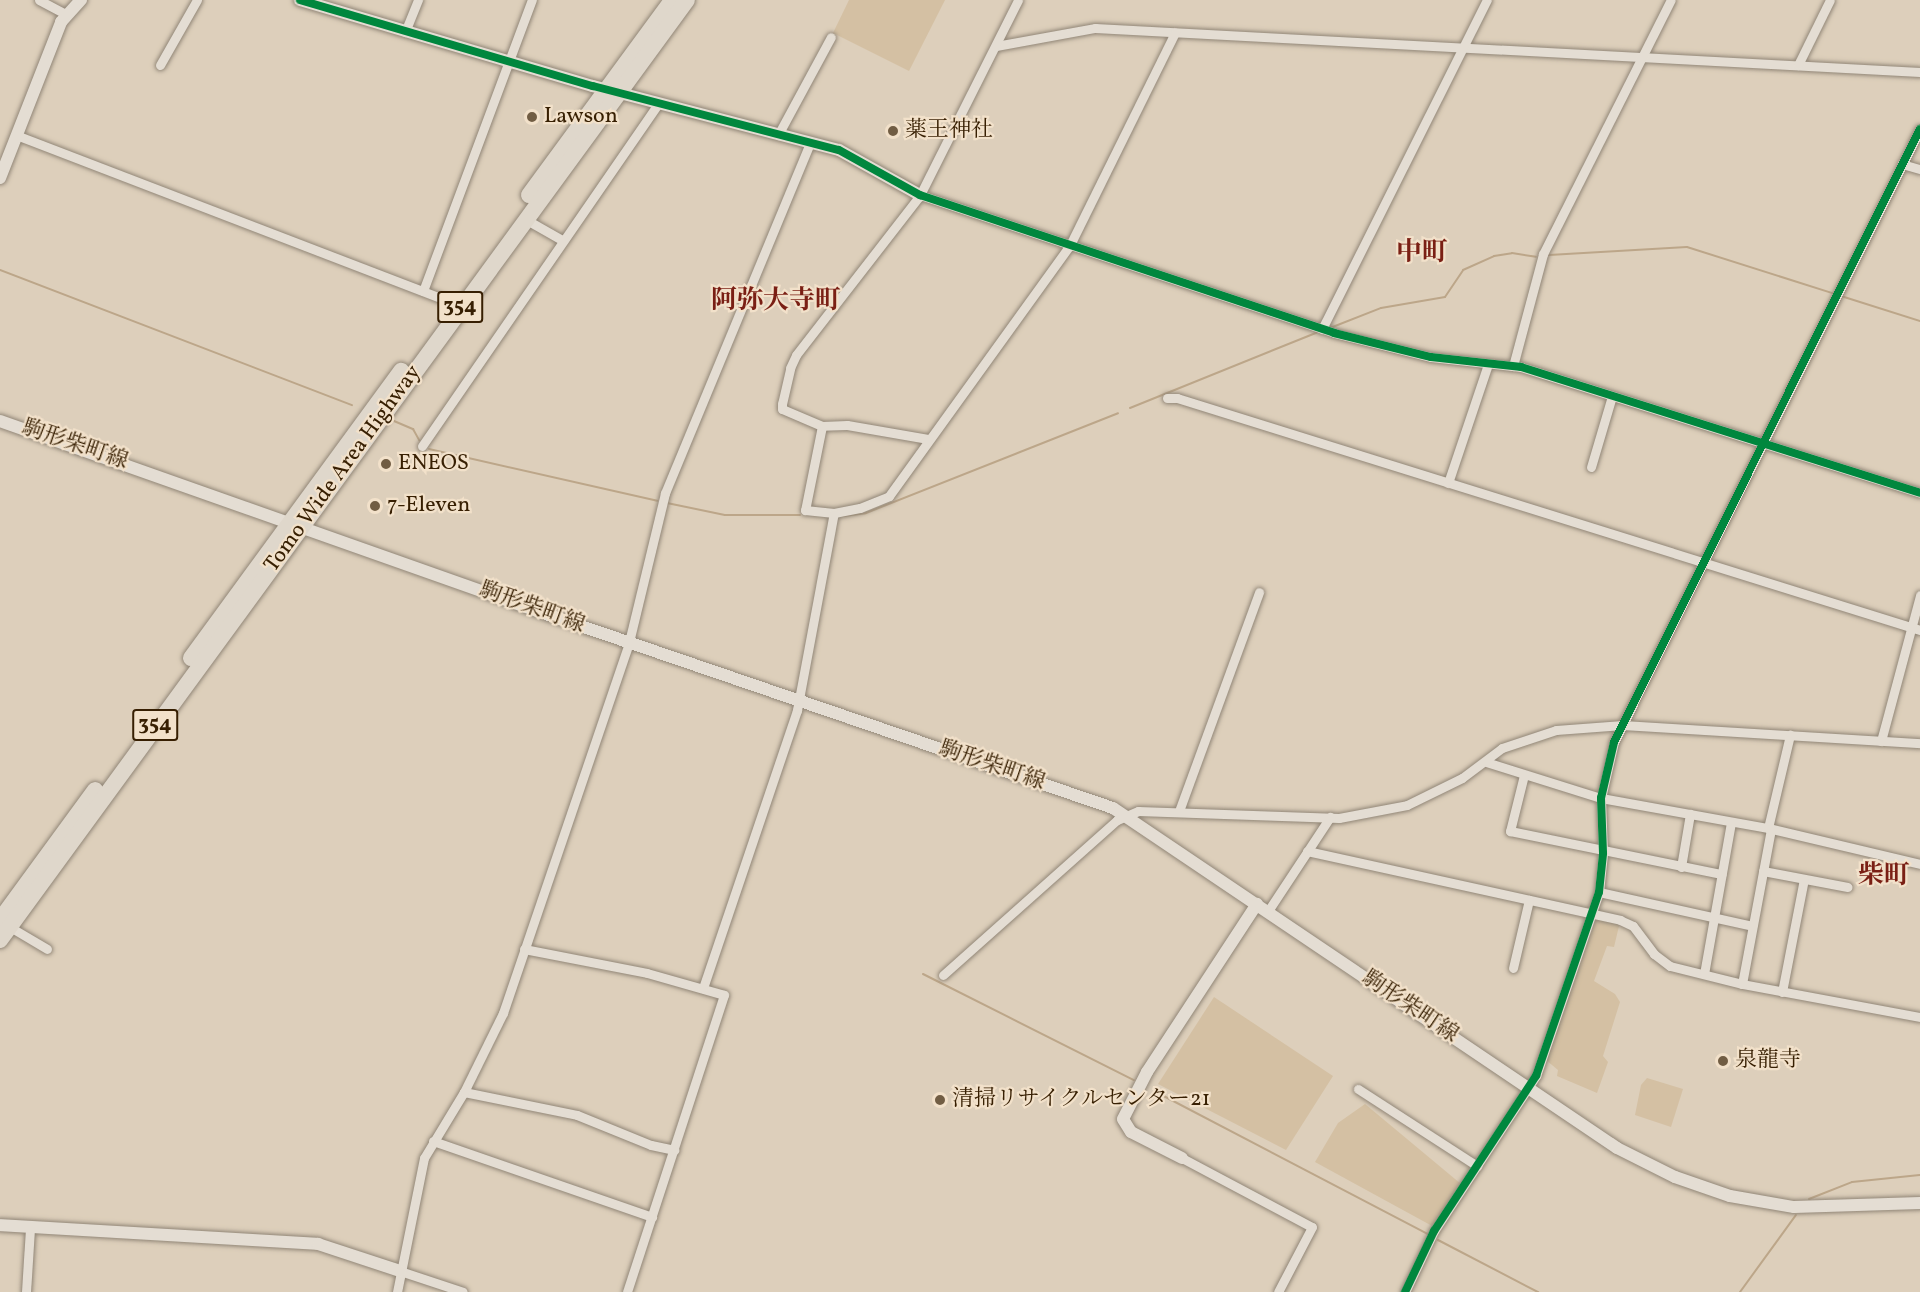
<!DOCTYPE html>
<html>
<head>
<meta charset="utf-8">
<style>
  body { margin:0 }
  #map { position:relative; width:1920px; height:1292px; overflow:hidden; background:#ddcfbb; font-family:Vollkorn,"Noto Serif JP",serif }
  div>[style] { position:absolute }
  .green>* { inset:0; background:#d4c0a3 }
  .stream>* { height:2px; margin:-1px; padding:0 1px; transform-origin:1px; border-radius:1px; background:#bca689 }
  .roads { filter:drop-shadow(0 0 2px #918677) drop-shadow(0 0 2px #918677) }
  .street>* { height:9px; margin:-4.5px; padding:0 4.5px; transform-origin:4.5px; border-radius:4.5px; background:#e4ddd3 }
  .secondary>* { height:12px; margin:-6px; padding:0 6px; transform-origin:6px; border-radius:6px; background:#e4ddd3 }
  .highway>* { height:16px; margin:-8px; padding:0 8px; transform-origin:8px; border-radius:8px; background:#dfd7cb }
  .cycleway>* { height:8px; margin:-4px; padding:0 4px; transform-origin:4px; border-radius:4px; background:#00873e }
  .dots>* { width:16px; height:16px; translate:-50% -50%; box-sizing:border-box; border:3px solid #f2e1ca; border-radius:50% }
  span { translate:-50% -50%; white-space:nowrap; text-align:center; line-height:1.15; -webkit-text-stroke:4.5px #f2e1ca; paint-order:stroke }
  .shield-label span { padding:2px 4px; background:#f2e1ca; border:2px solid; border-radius:4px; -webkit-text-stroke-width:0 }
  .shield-label { font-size:21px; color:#371f02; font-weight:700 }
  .poi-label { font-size:22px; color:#371f02 }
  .left { translate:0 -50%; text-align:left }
  .street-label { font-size:22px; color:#371f02 }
  .quarter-label { font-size:26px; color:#7a1f14; font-weight:700 }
</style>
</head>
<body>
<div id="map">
  <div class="green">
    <div style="clip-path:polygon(849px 0,945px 0,909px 71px,833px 33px)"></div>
    <div style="clip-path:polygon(1596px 919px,1620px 922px,1614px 947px,1607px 946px,1594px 981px,1615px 994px,1620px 1002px,1603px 1056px,1608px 1062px,1597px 1093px,1557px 1076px,1558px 1070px,1546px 1060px)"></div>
    <div style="clip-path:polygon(1214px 997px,1333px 1076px,1286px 1150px,1158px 1084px)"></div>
    <div style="clip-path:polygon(1647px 1078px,1683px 1089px,1671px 1127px,1635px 1115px,1641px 1085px)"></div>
    <div style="clip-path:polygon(1365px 1104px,1461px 1184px,1434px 1227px,1315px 1162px,1338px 1123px)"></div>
  </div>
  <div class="stream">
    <div style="left:1549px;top:255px;width:138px;rotate:-3.3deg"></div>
    <div style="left:1687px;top:247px;width:155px;rotate:17.6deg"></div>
    <div style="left:0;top:270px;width:377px;rotate:21deg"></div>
    <div style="left:1841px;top:296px;width:83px;rotate:17.6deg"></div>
    <div style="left:1330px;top:328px;width:55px;rotate:-21.4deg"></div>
    <div style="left:1381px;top:308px;width:65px;rotate:-9.8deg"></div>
    <div style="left:1445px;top:297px;width:32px;rotate:-56deg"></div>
    <div style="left:1463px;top:270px;width:34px;rotate:-24deg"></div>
    <div style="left:1494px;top:256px;width:18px;rotate:-9deg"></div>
    <div style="left:1512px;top:253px;width:24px;rotate:9deg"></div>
    <div style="left:1130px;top:408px;width:201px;rotate:-22deg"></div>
    <div style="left:394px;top:421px;width:21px;rotate:23deg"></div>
    <div style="left:413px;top:429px;width:13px;rotate:61deg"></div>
    <div style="left:429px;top:449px;width:234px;rotate:12.8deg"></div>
    <div style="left:667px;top:503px;width:59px;rotate:11.7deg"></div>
    <div style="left:725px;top:515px;width:75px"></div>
    <div style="left:843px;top:516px;width:23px;rotate:-7deg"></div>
    <div style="left:866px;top:513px;width:271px;rotate:-21.6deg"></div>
    <div style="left:923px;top:974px;width:236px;rotate:26.7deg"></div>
    <div style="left:1156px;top:1092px;width:308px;rotate:27.6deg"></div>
    <div style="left:1809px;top:1199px;width:46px;rotate:-21.6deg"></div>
    <div style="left:1852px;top:1182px;width:68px;rotate:-5.9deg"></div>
    <div style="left:1438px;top:1240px;width:113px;rotate:27.5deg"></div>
    <div style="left:1740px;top:1292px;width:95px;rotate:-54deg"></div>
  </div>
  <div class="roads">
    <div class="street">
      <div style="left:39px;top:0;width:30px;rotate:28deg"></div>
      <div style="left:405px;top:32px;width:35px;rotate:-68deg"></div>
      <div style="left:996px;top:46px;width:101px;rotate:-10.3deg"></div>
      <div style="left:1095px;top:28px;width:826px;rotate:3.05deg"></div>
      <div style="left:160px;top:65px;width:75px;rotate:-60.4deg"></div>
      <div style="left:1798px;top:65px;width:72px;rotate:-63.8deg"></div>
      <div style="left:16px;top:135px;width:467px;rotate:21deg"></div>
      <div style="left:778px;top:135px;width:111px;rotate:-61.6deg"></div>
      <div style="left:1902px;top:164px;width:19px;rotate:16deg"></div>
      <div style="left:920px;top:195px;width:436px;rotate:18.4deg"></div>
      <div style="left:1334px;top:333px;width:100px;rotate:13.9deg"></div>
      <div style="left:1431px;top:357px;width:91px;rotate:6.3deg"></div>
      <div style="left:1521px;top:367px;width:418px;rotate:17.5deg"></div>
      <div style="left:525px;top:219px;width:43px;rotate:29.6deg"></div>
      <div style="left:423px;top:291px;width:311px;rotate:-69.5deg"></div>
      <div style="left:1322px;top:329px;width:368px;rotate:-63.4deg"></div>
      <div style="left:1513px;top:366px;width:116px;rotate:-75deg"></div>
      <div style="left:1543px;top:254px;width:284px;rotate:-63.3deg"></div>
      <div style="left:1167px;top:398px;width:10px"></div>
      <div style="left:1177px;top:398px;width:778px;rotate:17.34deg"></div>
      <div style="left:822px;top:426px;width:86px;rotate:101.4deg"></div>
      <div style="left:805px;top:510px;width:29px;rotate:6deg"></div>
      <div style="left:834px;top:513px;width:26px;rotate:-11deg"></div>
      <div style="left:860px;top:508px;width:31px;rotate:-22deg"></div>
      <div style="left:889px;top:496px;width:309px;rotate:-54.2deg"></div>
      <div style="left:1070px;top:245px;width:237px;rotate:-63.7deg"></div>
      <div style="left:928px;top:439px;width:82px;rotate:-170.2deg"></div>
      <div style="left:847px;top:425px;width:25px;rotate:178deg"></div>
      <div style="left:822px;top:426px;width:43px;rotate:-157deg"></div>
      <div style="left:782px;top:409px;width:5px;rotate:-90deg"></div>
      <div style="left:782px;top:404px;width:37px;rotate:-77deg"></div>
      <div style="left:790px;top:368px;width:14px;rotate:-65deg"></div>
      <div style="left:796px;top:355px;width:202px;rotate:-52.2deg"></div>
      <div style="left:920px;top:195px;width:218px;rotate:-63.3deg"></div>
      <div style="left:422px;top:446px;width:416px;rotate:-55.4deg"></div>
      <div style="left:1591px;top:467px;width:74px;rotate:-73.5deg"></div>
      <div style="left:1448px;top:483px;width:126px;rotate:-71.4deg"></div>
      <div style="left:1881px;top:741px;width:151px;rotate:-75deg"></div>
      <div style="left:1486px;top:762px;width:121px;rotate:17.4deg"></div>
      <div style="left:1601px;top:798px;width:170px;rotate:10.2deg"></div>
      <div style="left:1768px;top:828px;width:156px;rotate:13.3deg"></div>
      <div style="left:1524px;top:775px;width:58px;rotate:104deg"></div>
      <div style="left:1510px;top:831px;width:216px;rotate:11.5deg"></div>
      <div style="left:1179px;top:811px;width:233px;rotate:-69.9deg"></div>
      <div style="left:1768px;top:828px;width:96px;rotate:-76.7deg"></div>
      <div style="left:1307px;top:851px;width:321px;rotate:12.4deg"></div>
      <div style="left:1620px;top:920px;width:14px;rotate:25deg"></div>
      <div style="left:1633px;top:926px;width:35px;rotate:53deg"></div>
      <div style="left:1654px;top:954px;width:20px;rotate:37deg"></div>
      <div style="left:1670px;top:966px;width:74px;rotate:14deg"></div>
      <div style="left:1742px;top:984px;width:181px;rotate:10.5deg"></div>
      <div style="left:1681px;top:867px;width:54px;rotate:-80.4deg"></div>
      <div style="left:1763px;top:871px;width:86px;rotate:10.7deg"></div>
      <div style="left:1599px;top:892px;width:157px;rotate:12.5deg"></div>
      <div style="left:1268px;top:911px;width:113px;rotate:-56.6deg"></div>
      <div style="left:10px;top:927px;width:43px;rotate:30.7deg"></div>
      <div style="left:524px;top:949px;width:125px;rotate:11deg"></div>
      <div style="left:647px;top:973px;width:80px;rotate:15.9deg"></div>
      <div style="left:724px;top:995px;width:312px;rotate:108.1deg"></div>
      <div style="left:1513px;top:968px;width:70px;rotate:-76.8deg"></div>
      <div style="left:1704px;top:974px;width:154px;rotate:-79.9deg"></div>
      <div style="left:943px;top:975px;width:233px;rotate:-41.7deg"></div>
      <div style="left:1117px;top:820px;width:23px;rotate:-23deg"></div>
      <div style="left:1138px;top:811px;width:201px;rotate:2deg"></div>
      <div style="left:1339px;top:818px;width:69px;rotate:-10.8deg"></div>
      <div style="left:1407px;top:805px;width:61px;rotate:-26.1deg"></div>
      <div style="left:1462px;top:778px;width:50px;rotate:-36.9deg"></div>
      <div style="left:1502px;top:748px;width:57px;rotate:-18.4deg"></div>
      <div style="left:1556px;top:730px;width:67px;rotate:-4.3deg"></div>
      <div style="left:1623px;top:725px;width:298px;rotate:3.5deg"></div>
      <div style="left:1742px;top:984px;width:158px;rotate:-79.4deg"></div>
      <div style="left:703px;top:988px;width:293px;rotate:-71.3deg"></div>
      <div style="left:797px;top:710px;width:200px;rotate:-79.4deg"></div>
      <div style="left:1782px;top:992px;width:115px;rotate:-79deg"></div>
      <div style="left:1358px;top:1089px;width:142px;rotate:32.9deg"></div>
      <div style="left:464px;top:1092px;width:115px;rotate:11.5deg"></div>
      <div style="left:577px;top:1115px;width:80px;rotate:22.1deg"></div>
      <div style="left:651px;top:1145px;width:24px;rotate:12deg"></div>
      <div style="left:433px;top:1141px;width:232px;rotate:19.1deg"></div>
      <div style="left:1182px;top:1158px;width:147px;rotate:28deg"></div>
      <div style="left:1312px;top:1227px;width:73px;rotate:117.6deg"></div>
      <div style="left:400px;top:1271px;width:66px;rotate:18.4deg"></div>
      <div style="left:26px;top:1292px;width:64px;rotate:-86.4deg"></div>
      <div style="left:397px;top:1292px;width:137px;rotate:-78.6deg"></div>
      <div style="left:424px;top:1158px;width:77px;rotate:-58.8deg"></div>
      <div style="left:464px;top:1092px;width:88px;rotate:-63.7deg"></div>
      <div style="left:503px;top:1013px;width:392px;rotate:-71.2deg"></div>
      <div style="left:629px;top:642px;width:153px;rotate:-76.4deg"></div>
      <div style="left:665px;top:493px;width:379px;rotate:-67.5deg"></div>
      <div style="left:1405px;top:1292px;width:68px;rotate:-64.6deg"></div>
      <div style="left:1434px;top:1231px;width:186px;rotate:-56.7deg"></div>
      <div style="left:1536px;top:1076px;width:194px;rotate:-71.1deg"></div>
      <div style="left:1599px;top:892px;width:39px;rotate:-84deg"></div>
      <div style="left:1603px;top:853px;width:55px;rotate:-92.1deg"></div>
      <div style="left:1601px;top:798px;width:57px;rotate:-76.9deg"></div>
      <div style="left:1614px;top:742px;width:685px;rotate:-63.47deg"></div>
    </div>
    <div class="secondary">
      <div style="left:300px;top:0;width:305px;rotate:16.4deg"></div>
      <div style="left:593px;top:86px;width:254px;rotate:14.6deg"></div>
      <div style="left:839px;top:150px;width:93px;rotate:29.1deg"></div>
      <div style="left:0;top:178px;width:168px;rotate:-68.6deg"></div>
      <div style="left:61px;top:22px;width:30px;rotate:-48deg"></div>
      <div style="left:0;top:421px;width:576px;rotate:19.47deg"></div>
      <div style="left:543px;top:613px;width:602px;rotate:18.89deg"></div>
      <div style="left:1113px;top:808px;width:608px;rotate:34deg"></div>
      <div style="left:1617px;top:1148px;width:65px;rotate:26.6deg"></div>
      <div style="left:1675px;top:1177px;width:58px;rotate:19.1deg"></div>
      <div style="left:1730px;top:1196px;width:65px;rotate:9.8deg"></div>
      <div style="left:1794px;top:1207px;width:126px;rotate:-1.8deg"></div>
      <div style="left:1182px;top:1158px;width:57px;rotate:-153deg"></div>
      <div style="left:1131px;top:1132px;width:15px;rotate:-122deg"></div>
      <div style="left:1123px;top:1119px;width:53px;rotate:-62.9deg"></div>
      <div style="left:1147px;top:1072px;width:201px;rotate:-56.8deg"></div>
      <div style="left:0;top:1225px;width:319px;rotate:3.4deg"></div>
      <div style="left:318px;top:1244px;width:86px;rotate:18.2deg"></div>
    </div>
    <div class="highway">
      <div style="left:529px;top:195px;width:242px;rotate:-53.7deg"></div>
      <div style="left:191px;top:658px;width:356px;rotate:-53.8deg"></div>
      <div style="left:0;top:920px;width:161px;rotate:-53.8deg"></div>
      <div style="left:0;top:940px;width:1164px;rotate:-53.84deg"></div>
    </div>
  </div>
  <div class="cycleway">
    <div style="left:300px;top:0;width:305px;rotate:16.4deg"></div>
    <div style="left:593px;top:86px;width:254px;rotate:14.6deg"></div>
    <div style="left:839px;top:150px;width:93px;rotate:29.1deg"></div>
    <div style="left:920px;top:195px;width:436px;rotate:18.4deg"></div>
    <div style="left:1334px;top:333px;width:100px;rotate:13.9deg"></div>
    <div style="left:1431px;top:357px;width:91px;rotate:6.3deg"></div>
    <div style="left:1521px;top:367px;width:418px;rotate:17.5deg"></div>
    <div style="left:1405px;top:1292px;width:68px;rotate:-64.6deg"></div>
    <div style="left:1434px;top:1231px;width:186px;rotate:-56.7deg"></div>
    <div style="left:1536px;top:1076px;width:194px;rotate:-71.1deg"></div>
    <div style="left:1599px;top:892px;width:39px;rotate:-84deg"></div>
    <div style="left:1603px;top:853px;width:55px;rotate:-92.1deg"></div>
    <div style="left:1601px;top:798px;width:57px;rotate:-76.9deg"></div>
    <div style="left:1614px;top:742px;width:685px;rotate:-63.47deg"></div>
  </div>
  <div class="dots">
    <div style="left:532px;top:117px;background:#715d43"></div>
    <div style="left:893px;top:131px;background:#715d43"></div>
    <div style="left:386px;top:464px;background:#715d43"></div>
    <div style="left:375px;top:506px;background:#715d43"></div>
    <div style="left:1723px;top:1061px;background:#715d43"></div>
    <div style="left:940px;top:1100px;background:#715d43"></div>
  </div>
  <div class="shield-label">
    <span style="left:460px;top:307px">354</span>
    <span style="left:155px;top:725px">354</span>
  </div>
  <div class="poi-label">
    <span class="left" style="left:544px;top:117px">Lawson</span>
    <span class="left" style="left:905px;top:131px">薬王神社</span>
    <span class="left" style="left:398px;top:464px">ENEOS</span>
    <span class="left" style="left:387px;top:506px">7-Eleven</span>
    <span class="left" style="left:1735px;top:1061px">泉龍寺</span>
    <span class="left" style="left:952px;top:1100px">清掃リサイクルセンター21</span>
  </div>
  <div class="street-label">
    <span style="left:75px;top:445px;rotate:19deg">駒形柴町線</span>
    <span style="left:343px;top:469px;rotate:-54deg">Tomo Wide Area Highway</span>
    <span style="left:532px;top:608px;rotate:20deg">駒形柴町線</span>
    <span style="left:992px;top:766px;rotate:19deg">駒形柴町線</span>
    <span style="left:1410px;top:1007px;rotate:34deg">駒形柴町線</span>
  </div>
  <div class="quarter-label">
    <span style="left:1422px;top:254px">中町</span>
    <span style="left:776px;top:302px">阿弥大寺町</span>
    <span style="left:1884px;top:877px">柴町</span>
  </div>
</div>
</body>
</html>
